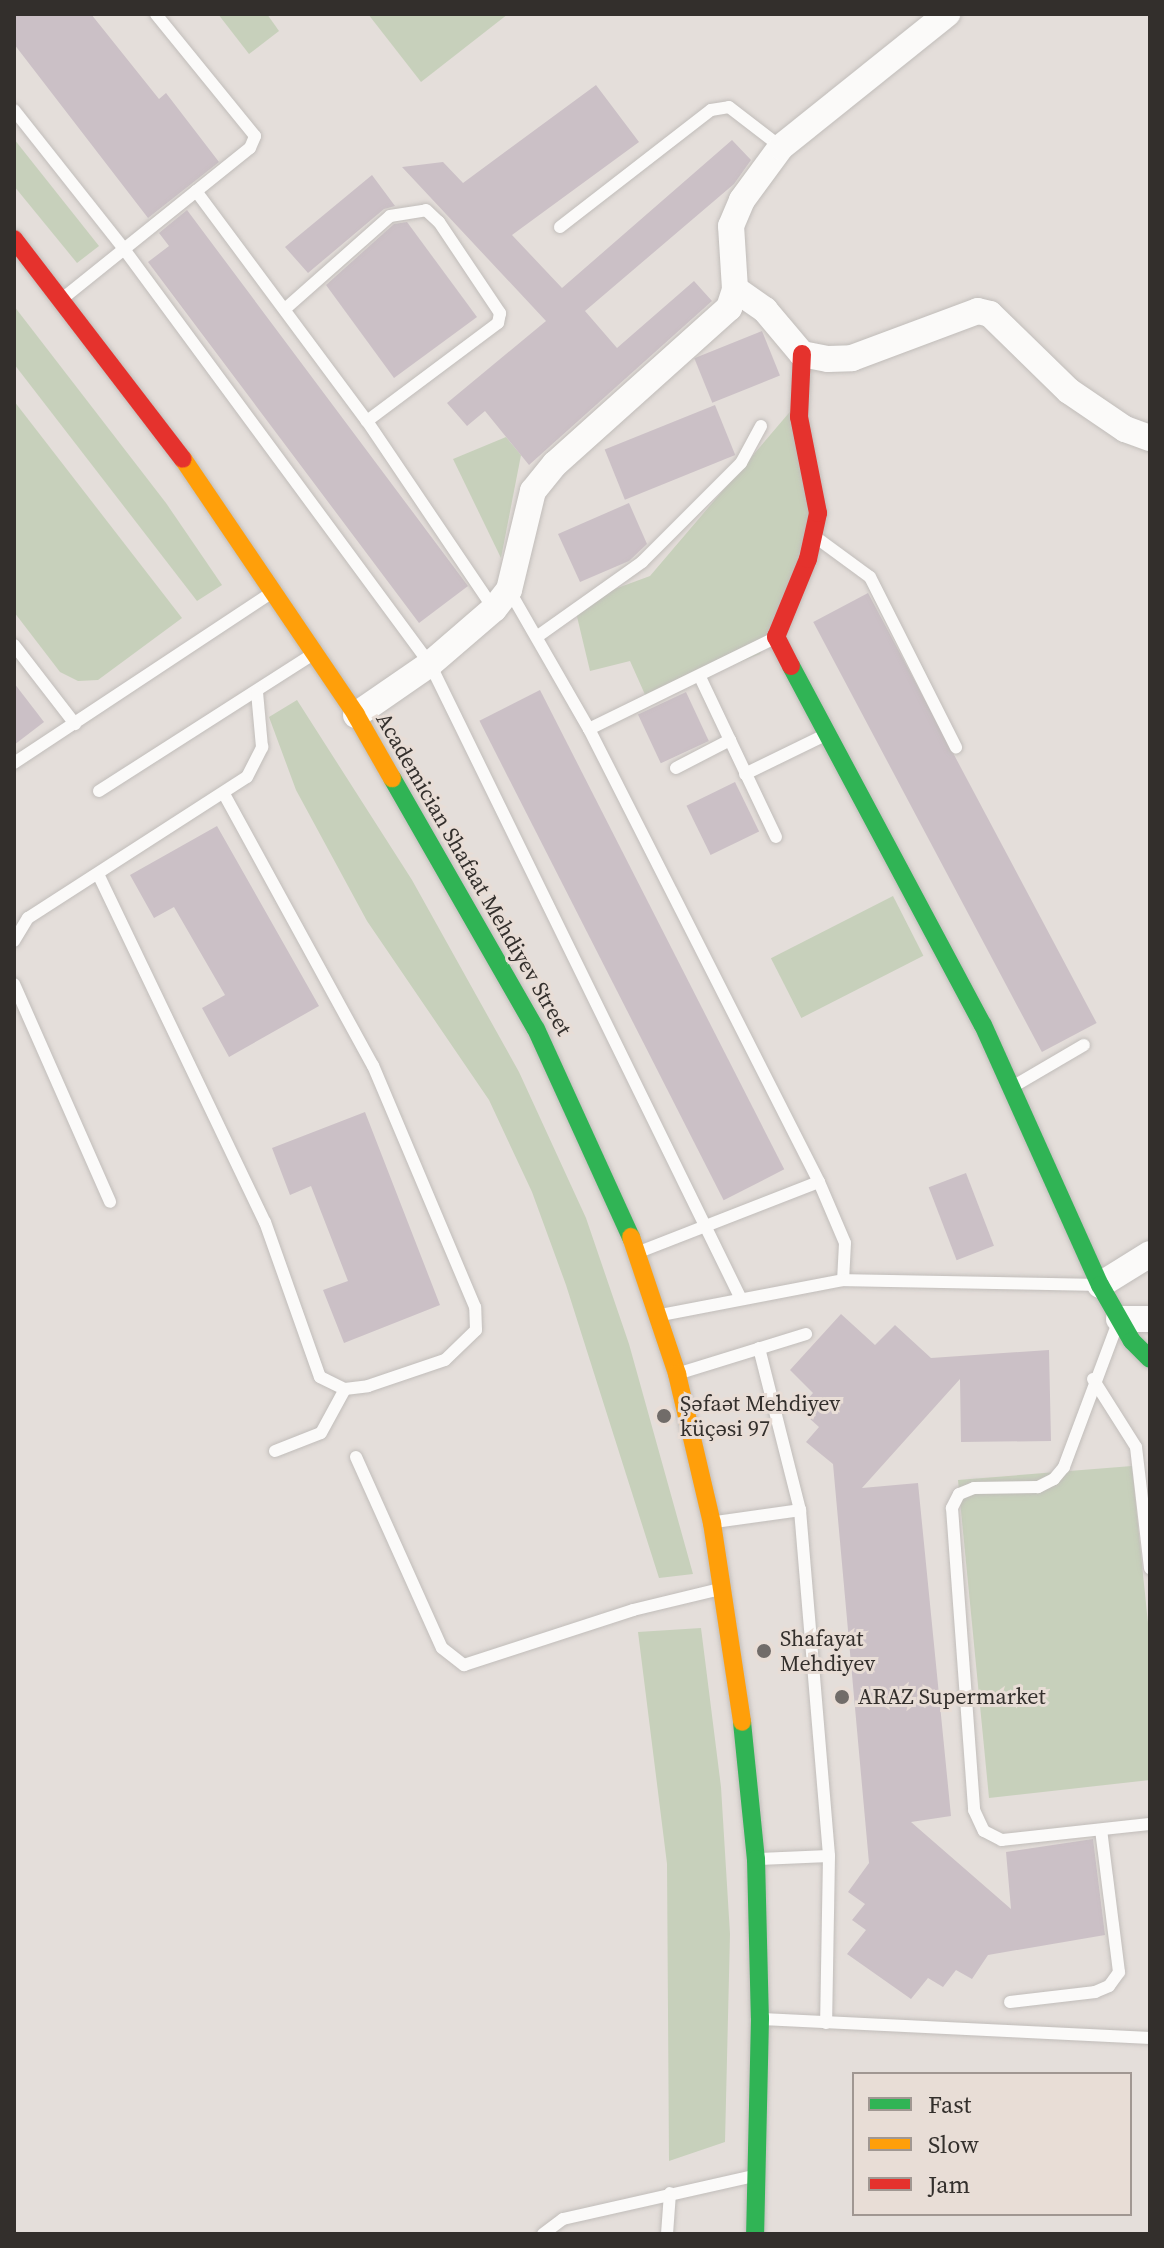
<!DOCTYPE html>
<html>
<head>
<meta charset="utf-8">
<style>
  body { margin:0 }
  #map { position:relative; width:1164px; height:2248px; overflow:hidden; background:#e4deda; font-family:"Source Serif 4",serif }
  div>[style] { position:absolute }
  .green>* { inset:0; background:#c7d0bb; transform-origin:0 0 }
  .building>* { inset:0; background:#cbc0c6; transform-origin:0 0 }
  .roads { filter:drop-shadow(0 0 2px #c1bdba) drop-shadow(0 0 2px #c1bdba) }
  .lane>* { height:12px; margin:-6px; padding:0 6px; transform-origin:6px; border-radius:6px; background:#fbfaf9 }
  .street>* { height:26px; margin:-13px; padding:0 13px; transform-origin:13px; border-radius:13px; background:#fbfaf9 }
  .fast>* { height:18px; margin:-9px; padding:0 9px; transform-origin:9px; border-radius:9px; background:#30b455 }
  .slow>* { height:18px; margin:-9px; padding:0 9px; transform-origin:9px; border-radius:9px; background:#ff9f0a }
  .jam>* { height:18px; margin:-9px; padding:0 9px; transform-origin:9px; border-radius:9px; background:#e5322d }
  .dots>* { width:22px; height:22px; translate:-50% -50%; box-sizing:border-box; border:4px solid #e8ddd6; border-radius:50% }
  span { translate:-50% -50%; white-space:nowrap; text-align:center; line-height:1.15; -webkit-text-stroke:6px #e8ddd6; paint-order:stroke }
  .street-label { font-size:22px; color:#332f2c }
  .poi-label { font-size:22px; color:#332f2c }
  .left { translate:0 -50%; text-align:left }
  .frame { position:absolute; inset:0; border:16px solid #332f2c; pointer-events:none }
  .legend { position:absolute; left:852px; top:2072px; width:280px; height:144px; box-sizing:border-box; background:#e8ddd6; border:2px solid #a09792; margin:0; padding:10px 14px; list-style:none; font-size:24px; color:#332f2c }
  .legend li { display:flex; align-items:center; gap:16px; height:40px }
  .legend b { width:40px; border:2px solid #a09792 }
</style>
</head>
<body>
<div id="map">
  <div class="green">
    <div style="clip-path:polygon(218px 14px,267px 14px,279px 31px,249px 54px)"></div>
    <div style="clip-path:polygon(368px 14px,508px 14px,421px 82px)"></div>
    <div style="clip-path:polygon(14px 139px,99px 246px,77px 263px,14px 186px)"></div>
    <div style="clip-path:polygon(14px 306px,166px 503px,222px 585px,197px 601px,14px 364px)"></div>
    <div style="clip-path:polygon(14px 401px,182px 618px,98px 680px,78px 681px,60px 672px,14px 612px)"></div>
    <div style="clip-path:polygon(794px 407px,823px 524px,760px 654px,647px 699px,630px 661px,590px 671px,574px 604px,650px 576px)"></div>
    <div style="clip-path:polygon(506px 437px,521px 455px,501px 558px,453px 459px)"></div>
    <div style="clip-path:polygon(297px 700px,412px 880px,519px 1072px,586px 1218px,629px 1344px,693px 1574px,659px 1578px,566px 1285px,532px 1192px,489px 1100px,367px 921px,296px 790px,269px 717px)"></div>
    <div style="left:893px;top:896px;width:67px;height:137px;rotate:63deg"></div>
    <div style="clip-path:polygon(1132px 1466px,1150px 1643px,1150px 1780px,989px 1798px,958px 1480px)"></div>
    <div style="clip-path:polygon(701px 1628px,721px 1787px,730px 1934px,725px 2142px,669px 2161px,667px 1864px,638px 1632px)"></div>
  </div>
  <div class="building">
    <div style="clip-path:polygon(14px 14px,91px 14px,159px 99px,166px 93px,219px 162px,148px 218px,14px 44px)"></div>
    <div style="clip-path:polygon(596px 85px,639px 142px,512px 235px,562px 288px,732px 140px,751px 160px,734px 184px,585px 311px,617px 348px,694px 281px,712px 301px,529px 465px,485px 411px,467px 426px,447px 403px,546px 321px,402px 167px,443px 162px,463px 183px)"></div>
    <div style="clip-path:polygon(372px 175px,395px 206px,384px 209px,308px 273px,285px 247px)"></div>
    <div style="clip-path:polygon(187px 210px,468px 586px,419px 623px,148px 262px,169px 246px,159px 233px)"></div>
    <div style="clip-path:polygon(407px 222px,477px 317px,394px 378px,326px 285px,394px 224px)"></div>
    <div style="left:762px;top:331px;width:48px;height:73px;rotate:68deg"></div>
    <div style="left:715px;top:405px;width:54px;height:119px;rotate:68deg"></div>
    <div style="clip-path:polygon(629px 503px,647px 544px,629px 561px,580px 582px,558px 534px)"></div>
    <div style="left:868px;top:593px;width:487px;height:62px;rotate:62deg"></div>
    <div style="clip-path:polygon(14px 683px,44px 722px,14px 745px)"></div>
    <div style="left:540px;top:690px;width:538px;height:68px;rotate:63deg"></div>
    <div style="left:686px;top:692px;width:54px;height:53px;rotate:65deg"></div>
    <div style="left:735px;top:782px;width:55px;height:54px;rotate:64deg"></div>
    <div style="clip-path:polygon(217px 826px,319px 1006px,229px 1057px,202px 1008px,225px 995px,174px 907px,154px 918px,130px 875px)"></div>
    <div style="clip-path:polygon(365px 1112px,440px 1305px,344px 1343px,323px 1290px,348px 1281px,311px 1186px,290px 1195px,272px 1148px)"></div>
    <div style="left:966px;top:1173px;width:78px;height:40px;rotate:69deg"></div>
    <div style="clip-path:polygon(841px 1314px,875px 1345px,895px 1325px,931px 1358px,1049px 1350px,1051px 1441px,961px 1442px,960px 1379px,862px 1488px,918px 1483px,951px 1816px,911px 1822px,1011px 1909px,1006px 1852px,1093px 1839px,1105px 1935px,988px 1955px,972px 1979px,956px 1970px,943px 1987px,928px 1978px,911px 1999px,847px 1954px,866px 1930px,852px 1920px,865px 1904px,848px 1892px,869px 1863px,833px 1464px,806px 1442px,819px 1427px,799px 1409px,813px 1393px,790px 1370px)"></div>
  </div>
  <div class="roads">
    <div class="lane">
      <div style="left:14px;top:110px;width:177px;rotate:51.6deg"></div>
      <div style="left:124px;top:249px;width:516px;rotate:53.6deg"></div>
      <div style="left:430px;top:664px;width:707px;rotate:63.91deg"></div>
      <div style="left:196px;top:191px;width:287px;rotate:53.4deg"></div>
      <div style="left:367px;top:421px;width:227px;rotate:56deg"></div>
      <div style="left:560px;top:227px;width:191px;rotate:-37.8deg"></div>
      <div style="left:711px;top:110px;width:18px;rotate:-9deg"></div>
      <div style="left:729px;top:107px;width:66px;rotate:37.6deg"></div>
      <div style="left:62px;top:299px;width:241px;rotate:-38.8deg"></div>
      <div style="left:250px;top:148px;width:13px;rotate:-67deg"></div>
      <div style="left:255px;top:136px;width:157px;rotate:-129.1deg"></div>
      <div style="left:285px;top:309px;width:140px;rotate:-41.5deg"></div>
      <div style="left:390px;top:216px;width:36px;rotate:-9deg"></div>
      <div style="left:426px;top:210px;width:18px;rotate:43deg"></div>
      <div style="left:439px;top:222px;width:110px;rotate:56.2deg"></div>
      <div style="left:500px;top:313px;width:10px;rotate:101deg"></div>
      <div style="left:498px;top:323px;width:164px;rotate:143.2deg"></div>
      <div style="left:818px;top:539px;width:64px;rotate:36.2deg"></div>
      <div style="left:870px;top:577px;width:191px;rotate:63.2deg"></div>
      <div style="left:509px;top:590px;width:160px;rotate:60.1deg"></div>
      <div style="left:589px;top:729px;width:508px;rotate:63.08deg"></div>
      <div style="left:819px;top:1182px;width:66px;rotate:66.9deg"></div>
      <div style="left:845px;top:1243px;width:37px;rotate:93deg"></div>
      <div style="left:538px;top:636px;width:128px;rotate:-35.4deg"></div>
      <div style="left:642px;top:562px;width:140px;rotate:-45deg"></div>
      <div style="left:741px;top:463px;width:42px;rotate:-61.6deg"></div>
      <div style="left:14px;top:645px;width:100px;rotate:52.3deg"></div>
      <div style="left:700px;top:677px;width:177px;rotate:64.6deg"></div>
      <div style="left:589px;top:729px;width:205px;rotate:-26.1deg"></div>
      <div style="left:14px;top:763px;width:310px;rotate:-33.5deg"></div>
      <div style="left:676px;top:768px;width:61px;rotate:-27.4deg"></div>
      <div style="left:745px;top:774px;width:89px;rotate:-26deg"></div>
      <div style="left:99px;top:791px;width:254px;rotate:-32.6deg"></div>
      <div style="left:99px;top:876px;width:384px;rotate:64.4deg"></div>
      <div style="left:265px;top:1222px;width:164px;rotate:70.5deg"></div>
      <div style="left:320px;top:1377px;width:28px;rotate:26deg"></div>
      <div style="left:345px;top:1389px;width:23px;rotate:-7deg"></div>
      <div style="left:368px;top:1386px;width:81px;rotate:-18.7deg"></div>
      <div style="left:445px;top:1360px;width:43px;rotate:-44.1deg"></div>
      <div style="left:476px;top:1330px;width:23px;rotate:-92deg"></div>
      <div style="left:475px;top:1307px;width:262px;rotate:-112.9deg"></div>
      <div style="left:373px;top:1066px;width:308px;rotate:-118.7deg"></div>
      <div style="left:14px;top:941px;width:27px;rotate:-59deg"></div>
      <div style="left:28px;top:918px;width:260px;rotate:-32.8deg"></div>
      <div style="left:247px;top:777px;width:34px;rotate:-63deg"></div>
      <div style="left:262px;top:747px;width:55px;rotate:-95.2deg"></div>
      <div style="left:14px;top:984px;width:238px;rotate:66.2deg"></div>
      <div style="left:1014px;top:1086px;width:81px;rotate:-30.4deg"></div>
      <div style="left:639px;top:1252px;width:193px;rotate:-21.3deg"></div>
      <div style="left:661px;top:1315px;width:185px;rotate:-10.9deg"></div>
      <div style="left:843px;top:1280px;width:253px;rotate:1.1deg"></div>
      <div style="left:1117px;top:1325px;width:152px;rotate:110.5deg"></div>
      <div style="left:1064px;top:1467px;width:16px;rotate:130deg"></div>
      <div style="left:1054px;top:1479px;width:18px;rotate:153deg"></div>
      <div style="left:1038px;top:1487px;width:64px;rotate:179.1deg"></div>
      <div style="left:974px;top:1488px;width:16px;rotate:158deg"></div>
      <div style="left:959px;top:1494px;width:16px;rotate:117deg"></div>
      <div style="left:952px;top:1508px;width:303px;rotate:85.8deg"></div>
      <div style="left:974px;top:1810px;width:23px;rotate:65deg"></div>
      <div style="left:984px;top:1831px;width:20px;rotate:27deg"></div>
      <div style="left:1002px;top:1840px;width:149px;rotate:-6.2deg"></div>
      <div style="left:759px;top:1348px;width:167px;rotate:75.8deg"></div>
      <div style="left:800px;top:1510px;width:347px;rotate:85.2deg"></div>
      <div style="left:829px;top:1856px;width:167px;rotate:91deg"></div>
      <div style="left:680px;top:1373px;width:132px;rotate:-17.2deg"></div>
      <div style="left:1093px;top:1379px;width:80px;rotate:57.7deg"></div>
      <div style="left:1136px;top:1447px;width:122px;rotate:83.4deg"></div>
      <div style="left:275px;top:1451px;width:49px;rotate:-21.4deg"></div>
      <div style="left:321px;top:1433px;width:50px;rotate:-61.4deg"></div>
      <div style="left:356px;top:1457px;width:209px;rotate:65.8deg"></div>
      <div style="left:442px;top:1648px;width:28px;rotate:38deg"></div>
      <div style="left:464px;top:1665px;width:178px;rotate:-18deg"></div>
      <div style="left:633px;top:1610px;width:89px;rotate:-13.6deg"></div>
      <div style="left:715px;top:1522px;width:86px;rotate:-8deg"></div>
      <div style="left:759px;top:1859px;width:70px;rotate:-2.5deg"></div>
      <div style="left:1010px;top:2002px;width:86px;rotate:-6.7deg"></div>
      <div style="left:1095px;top:1992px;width:15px;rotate:-23deg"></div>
      <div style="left:1109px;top:1986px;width:17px;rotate:-54deg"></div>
      <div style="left:1119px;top:1972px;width:143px;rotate:-97.2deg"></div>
      <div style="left:763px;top:2019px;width:387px;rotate:2.8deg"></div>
      <div style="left:543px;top:2234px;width:25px;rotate:-37deg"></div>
      <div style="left:563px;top:2219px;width:196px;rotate:-12.7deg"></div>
      <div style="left:667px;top:2234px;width:41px;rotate:-85.8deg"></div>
    </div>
    <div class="street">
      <div style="left:735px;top:289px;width:37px;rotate:35deg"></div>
      <div style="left:765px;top:310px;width:57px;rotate:49.9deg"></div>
      <div style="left:802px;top:354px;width:26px;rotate:11deg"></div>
      <div style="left:828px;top:359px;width:24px;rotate:-2deg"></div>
      <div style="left:852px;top:358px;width:134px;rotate:-20.5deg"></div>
      <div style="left:978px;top:311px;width:12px;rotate:14deg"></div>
      <div style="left:990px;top:314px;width:110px;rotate:44.3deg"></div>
      <div style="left:1069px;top:391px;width:68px;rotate:34.2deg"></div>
      <div style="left:1125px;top:429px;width:27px;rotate:20deg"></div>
      <div style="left:356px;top:715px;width:90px;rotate:-34.6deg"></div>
      <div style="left:430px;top:664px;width:84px;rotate:-40.7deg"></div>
      <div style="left:494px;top:609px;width:24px;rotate:-52deg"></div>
      <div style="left:509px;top:590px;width:102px;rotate:-76.4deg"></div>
      <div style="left:533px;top:491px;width:35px;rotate:-51deg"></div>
      <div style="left:555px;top:464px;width:234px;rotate:-41.9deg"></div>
      <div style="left:729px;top:308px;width:20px;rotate:-72deg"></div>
      <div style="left:735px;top:289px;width:63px;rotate:-93.6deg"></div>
      <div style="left:731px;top:226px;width:28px;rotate:-67deg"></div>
      <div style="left:742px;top:200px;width:66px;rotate:-53.7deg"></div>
      <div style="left:781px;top:147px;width:213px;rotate:-38.7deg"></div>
      <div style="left:1100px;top:1285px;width:59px;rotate:-31.8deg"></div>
      <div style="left:1119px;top:1319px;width:31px"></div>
    </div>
    <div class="fast">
      <div style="left:791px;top:666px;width:407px;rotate:61.9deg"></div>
      <div style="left:983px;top:1025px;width:285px;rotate:65.8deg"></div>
      <div style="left:1100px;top:1285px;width:64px;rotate:60.3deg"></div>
      <div style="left:1132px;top:1341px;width:25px;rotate:45deg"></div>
      <div style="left:392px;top:778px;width:289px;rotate:60.2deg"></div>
      <div style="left:536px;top:1029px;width:229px;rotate:65.5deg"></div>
      <div style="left:742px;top:1722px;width:138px;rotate:84.2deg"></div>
      <div style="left:756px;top:1859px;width:159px;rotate:88.6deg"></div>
      <div style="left:760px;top:2018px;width:216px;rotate:91.3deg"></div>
    </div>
    <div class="slow">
      <div style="left:183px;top:459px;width:309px;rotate:55.9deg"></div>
      <div style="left:356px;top:715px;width:73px;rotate:60.3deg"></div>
      <div style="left:631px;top:1237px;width:145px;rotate:71.4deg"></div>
      <div style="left:677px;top:1374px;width:153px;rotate:76.8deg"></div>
      <div style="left:712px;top:1523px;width:201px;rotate:81.4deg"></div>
    </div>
    <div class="jam">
      <div style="left:14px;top:239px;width:277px;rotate:52.5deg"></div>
      <div style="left:791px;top:666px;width:33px;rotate:-117deg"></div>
      <div style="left:776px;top:637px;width:84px;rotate:-67.7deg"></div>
      <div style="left:808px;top:559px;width:47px;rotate:-77.7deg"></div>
      <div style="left:818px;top:513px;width:98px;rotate:-101.2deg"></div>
      <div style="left:799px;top:417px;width:63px;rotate:-87.3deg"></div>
    </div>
  </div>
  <div class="dots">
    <div style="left:664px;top:1416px;background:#716c69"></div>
    <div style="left:764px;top:1651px;background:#716c69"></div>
    <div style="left:842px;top:1697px;background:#716c69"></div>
  </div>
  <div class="street-label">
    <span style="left:474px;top:874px;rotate:60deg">Academician Shafaat Mehdiyev Street</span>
  </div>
  <div class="poi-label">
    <span class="left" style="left:680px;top:1416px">Şəfaət Mehdiyev<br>küçəsi 97</span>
    <span class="left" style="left:780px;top:1651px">Shafayat<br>Mehdiyev</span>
    <span class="left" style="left:858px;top:1697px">ARAZ Supermarket</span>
  </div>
  <div class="frame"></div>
  <ul class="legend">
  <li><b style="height:10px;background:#30b455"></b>Fast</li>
  <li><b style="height:10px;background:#ff9f0a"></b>Slow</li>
  <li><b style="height:10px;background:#e5322d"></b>Jam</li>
  </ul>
</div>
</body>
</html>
